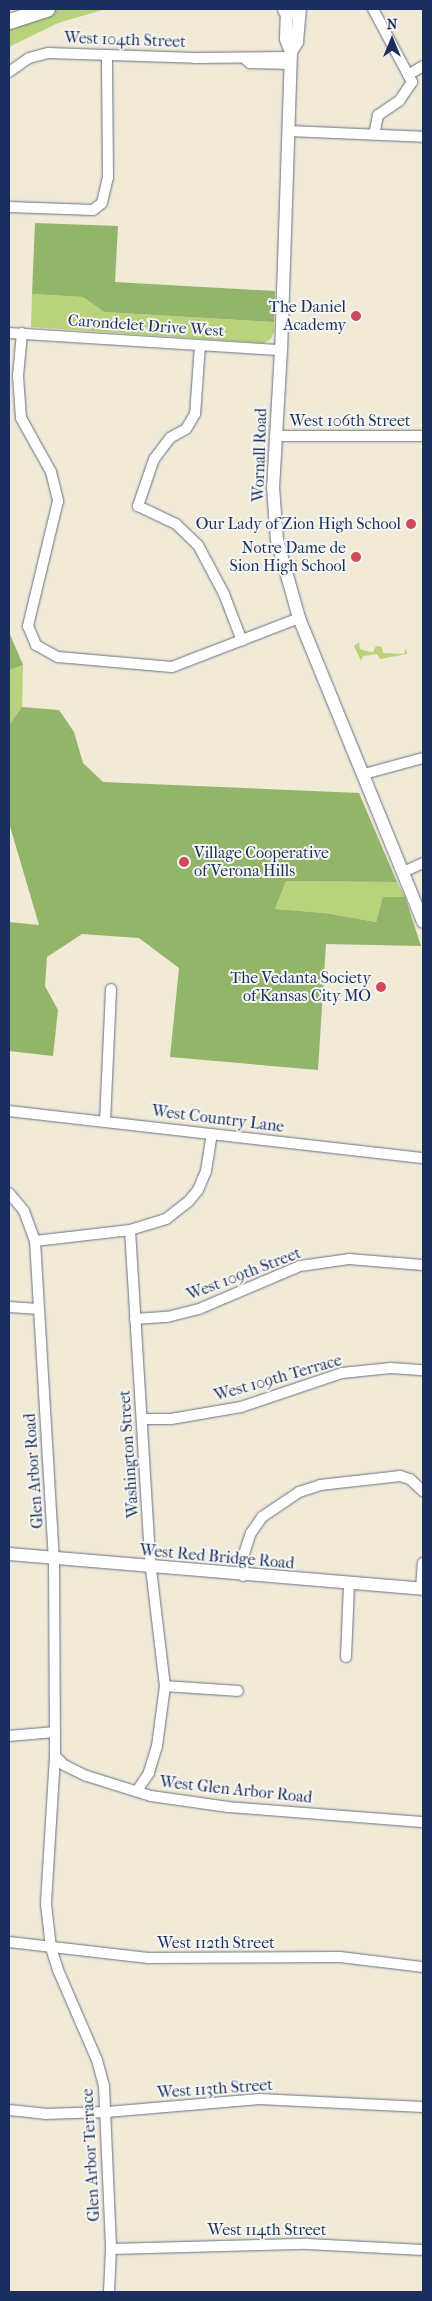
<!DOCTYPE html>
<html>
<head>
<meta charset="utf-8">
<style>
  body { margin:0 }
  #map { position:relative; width:432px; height:2301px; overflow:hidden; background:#f1ead7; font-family:"IM FELL French Canon",serif }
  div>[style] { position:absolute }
  .green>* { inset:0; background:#b8d379 }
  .forest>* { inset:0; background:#92b569 }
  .roads { filter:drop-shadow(0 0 1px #667088) drop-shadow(0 0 1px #667088) }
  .minor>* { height:10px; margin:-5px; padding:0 5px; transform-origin:5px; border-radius:5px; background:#fff }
  .major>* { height:12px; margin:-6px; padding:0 6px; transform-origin:6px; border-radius:6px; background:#fff }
  .highway>* { height:15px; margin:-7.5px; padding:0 7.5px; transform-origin:7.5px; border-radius:7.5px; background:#fff }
  .dots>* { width:14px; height:14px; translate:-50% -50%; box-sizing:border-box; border:2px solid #f6f6f2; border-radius:50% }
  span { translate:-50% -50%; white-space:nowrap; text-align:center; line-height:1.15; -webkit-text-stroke:4px #f6f6f2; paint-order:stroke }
  .street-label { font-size:16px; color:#1b2f5e }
  .poi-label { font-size:16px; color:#1b2f5e }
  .right { translate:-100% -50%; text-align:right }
  .left { translate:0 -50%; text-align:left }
  .frame { position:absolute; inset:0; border:10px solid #1b2f5e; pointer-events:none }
  .north { position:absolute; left:367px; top:15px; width:50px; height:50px; -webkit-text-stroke:4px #f6f6f2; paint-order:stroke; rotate:0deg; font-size:14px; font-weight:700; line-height:20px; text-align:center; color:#1b2f5e }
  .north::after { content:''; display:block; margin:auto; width:18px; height:22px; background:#1b2f5e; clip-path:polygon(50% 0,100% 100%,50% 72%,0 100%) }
</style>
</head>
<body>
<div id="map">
  <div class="green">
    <div style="clip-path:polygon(48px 9px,106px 9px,58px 23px,9px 47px,9px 21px)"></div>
    <div style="clip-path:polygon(32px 294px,83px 297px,104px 312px,274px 322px,274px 331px,271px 339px,264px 343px,31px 327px)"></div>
    <div style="clip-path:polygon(359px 642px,360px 649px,366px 651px,373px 652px,376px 646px,382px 647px,383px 653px,404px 654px,406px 648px,407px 654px,380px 659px,377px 654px,363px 656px,361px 661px,354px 646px)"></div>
    <div style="clip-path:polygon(23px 665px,22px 707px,9px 725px,9px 670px)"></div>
    <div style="clip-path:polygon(286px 881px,397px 882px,405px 897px,383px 897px,376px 922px,325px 913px,275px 909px)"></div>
  </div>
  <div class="forest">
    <div style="clip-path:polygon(35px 223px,118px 226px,115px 282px,275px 291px,274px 322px,104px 312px,83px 297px,32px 294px)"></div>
    <div style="clip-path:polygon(9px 632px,23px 665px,9px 670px)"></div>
    <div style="clip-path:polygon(22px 707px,59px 710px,74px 732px,83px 763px,103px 782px,359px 793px,397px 882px,286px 881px,275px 909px,325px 913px,376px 922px,383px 897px,405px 897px,421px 946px,326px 944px,318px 1070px,170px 1057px,179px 968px,139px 938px,82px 934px,47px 957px,45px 986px,58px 1010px,53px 1056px,9px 1051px,9px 922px,39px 925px,9px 823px,9px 725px)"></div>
  </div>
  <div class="roads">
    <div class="minor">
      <div style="left:373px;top:9px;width:83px;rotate:61.9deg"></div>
      <div style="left:412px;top:82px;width:23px;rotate:124deg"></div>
      <div style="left:399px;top:101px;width:25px;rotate:146deg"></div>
      <div style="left:378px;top:115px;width:20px;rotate:101deg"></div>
      <div style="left:244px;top:58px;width:8px;rotate:40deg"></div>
      <div style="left:250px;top:63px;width:41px;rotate:1.4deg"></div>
      <div style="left:9px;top:72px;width:24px;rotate:-35deg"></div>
      <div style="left:29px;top:58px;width:20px;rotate:-15deg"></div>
      <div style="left:48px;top:53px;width:147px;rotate:1.9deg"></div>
      <div style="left:195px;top:58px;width:96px;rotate:-0.6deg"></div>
      <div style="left:408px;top:75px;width:17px;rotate:-31deg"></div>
      <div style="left:288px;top:131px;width:135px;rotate:2.5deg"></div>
      <div style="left:9px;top:207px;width:84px;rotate:2deg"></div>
      <div style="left:93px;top:210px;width:11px;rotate:-38deg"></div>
      <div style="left:102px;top:203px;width:26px;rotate:-77deg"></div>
      <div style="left:108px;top:178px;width:123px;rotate:-90.5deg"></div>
      <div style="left:9px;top:333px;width:273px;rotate:3.6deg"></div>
      <div style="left:22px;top:333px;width:43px;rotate:95.3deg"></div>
      <div style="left:18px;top:376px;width:42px;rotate:85.9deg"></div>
      <div style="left:21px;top:418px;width:62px;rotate:60.9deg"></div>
      <div style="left:51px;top:472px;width:30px;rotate:76deg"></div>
      <div style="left:58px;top:501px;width:129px;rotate:103.5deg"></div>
      <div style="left:28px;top:626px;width:21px;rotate:67deg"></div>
      <div style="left:36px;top:645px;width:25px;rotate:29deg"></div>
      <div style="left:58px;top:657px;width:114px;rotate:5deg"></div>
      <div style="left:172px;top:667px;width:136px;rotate:-21.1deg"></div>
      <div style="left:200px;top:345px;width:69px;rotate:94.1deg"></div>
      <div style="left:195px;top:414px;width:17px;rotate:121deg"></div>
      <div style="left:186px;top:429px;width:18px;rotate:151deg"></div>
      <div style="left:170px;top:438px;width:26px;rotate:127deg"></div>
      <div style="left:154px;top:459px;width:50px;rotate:108.8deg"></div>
      <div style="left:138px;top:506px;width:42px;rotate:25.3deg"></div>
      <div style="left:176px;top:524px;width:30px;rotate:44deg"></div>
      <div style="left:198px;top:545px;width:55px;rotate:62deg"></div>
      <div style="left:224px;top:594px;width:50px;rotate:69deg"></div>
      <div style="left:277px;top:436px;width:146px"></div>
      <div style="left:364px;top:774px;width:61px;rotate:-15.2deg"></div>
      <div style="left:403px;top:872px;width:22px;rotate:-24deg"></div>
      <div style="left:9px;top:1111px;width:417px;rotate:6.5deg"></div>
      <div style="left:105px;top:1122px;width:133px;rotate:-87.4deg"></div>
      <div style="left:9px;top:1193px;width:23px;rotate:50deg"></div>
      <div style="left:24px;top:1211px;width:32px;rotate:70deg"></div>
      <div style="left:35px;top:1241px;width:320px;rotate:86.6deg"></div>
      <div style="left:54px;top:1560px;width:196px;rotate:89.7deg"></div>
      <div style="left:55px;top:1756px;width:148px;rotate:93.5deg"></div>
      <div style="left:46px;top:1904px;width:44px;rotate:83.5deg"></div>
      <div style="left:51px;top:1948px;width:23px;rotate:72deg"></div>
      <div style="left:58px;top:1970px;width:98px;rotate:66.6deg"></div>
      <div style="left:97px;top:2060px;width:27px;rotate:75deg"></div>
      <div style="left:104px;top:2086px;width:163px;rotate:87.5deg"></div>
      <div style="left:111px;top:2249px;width:43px;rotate:92.7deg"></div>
      <div style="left:130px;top:1230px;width:340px;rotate:86.5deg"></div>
      <div style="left:151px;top:1569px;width:118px;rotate:83.2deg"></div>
      <div style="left:165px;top:1686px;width:61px;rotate:97.6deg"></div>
      <div style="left:157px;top:1746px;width:28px;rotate:107deg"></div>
      <div style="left:149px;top:1773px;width:22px;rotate:124deg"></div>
      <div style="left:35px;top:1241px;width:96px;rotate:-6.6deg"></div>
      <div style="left:130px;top:1230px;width:38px;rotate:-17deg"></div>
      <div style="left:166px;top:1219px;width:28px;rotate:-38deg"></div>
      <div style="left:188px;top:1202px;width:16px;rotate:-50deg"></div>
      <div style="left:198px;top:1190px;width:21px;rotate:-67deg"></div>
      <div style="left:206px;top:1171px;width:37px;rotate:-81deg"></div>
      <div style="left:9px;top:1307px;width:30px;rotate:4deg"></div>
      <div style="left:135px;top:1319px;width:32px;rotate:-4deg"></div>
      <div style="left:167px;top:1317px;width:33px;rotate:-14deg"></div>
      <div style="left:199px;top:1309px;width:110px;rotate:-23.1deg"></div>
      <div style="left:300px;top:1266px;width:49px;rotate:-8.1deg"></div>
      <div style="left:349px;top:1259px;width:74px;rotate:4.6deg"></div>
      <div style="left:142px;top:1419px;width:29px"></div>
      <div style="left:171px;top:1419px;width:71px;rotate:-9.7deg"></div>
      <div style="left:241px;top:1407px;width:107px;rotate:-18.6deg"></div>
      <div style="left:342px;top:1373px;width:49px;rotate:-5.8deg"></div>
      <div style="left:391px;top:1368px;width:32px;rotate:4deg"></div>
      <div style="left:243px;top:1576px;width:22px;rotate:-87deg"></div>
      <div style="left:244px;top:1554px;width:22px;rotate:-72deg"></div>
      <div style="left:251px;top:1533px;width:19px;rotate:-55deg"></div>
      <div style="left:262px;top:1517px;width:45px;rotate:-34deg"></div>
      <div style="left:299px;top:1492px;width:22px;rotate:-18deg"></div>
      <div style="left:320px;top:1485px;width:81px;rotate:-6.4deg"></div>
      <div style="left:400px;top:1476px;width:10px;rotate:17deg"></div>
      <div style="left:410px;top:1479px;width:18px;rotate:43deg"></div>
      <div style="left:421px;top:1589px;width:26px;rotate:-86deg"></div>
      <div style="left:346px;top:1657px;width:73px;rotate:-87.6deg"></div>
      <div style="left:165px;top:1686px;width:73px;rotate:3.9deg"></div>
      <div style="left:9px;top:1736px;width:46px;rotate:-5deg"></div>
      <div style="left:55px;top:1756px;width:13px;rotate:45deg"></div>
      <div style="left:64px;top:1765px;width:25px;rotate:26deg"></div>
      <div style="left:87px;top:1776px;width:67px;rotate:17.4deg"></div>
      <div style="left:151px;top:1796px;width:78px;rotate:8.1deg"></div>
      <div style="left:228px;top:1807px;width:196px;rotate:4.4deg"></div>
      <div style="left:9px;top:1942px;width:140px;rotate:6.6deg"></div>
      <div style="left:148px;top:1958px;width:192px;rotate:-0.3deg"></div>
      <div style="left:340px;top:1957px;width:84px;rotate:6.9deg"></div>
      <div style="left:9px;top:2110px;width:36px;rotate:6deg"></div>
      <div style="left:45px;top:2114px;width:62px;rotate:-1.8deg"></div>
      <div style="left:107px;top:2112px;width:153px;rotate:-4.9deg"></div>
      <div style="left:259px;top:2099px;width:164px;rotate:2.8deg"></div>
      <div style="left:111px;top:2249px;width:196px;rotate:-1.5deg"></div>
      <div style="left:307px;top:2244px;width:116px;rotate:3deg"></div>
    </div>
    <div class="major">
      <div style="left:287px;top:9px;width:30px;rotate:92deg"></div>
      <div style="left:286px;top:39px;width:14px;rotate:69deg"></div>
      <div style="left:291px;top:52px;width:298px;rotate:91.9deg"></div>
      <div style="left:281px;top:350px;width:137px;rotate:93.3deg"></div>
      <div style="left:273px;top:487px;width:53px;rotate:85.7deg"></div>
      <div style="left:277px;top:540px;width:81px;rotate:74.2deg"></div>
      <div style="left:299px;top:618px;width:328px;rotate:67.8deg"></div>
      <div style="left:291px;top:52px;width:12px;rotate:-59deg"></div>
      <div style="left:297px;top:42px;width:33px;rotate:-85deg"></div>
      <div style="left:9px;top:1554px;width:415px;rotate:4.8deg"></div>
    </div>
    <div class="highway">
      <div style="left:285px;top:9px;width:4px;rotate:56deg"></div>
      <div style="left:9px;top:21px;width:40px;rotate:-18deg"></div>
    </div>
  </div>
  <div class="dots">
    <div style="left:356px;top:316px;background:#d1495b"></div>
    <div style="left:411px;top:524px;background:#d1495b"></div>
    <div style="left:356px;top:557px;background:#d1495b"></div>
    <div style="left:184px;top:862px;background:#d1495b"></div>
    <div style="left:381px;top:987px;background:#d1495b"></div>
  </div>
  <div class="street-label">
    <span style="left:125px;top:40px;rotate:2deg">West 104th Street</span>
    <span style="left:146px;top:326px;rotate:4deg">Carondelet Drive West</span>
    <span style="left:350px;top:421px">West 106th Street</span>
    <span style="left:260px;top:455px;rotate:-88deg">Wornall Road</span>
    <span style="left:218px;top:1119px;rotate:7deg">West Country Lane</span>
    <span style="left:244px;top:1274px;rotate:-21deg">West 109th Street</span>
    <span style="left:278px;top:1378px;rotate:-16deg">West 109th Terrace</span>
    <span style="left:129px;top:1454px;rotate:-94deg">Washington Street</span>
    <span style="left:34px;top:1471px;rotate:-94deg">Glen Arbor Road</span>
    <span style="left:217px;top:1557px;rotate:5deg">West Red Bridge Road</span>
    <span style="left:236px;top:1790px;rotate:6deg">West Glen Arbor Road</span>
    <span style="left:216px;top:1943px">West 112th Street</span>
    <span style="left:215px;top:2089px;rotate:-4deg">West 113th Street</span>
    <span style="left:91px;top:2155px;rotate:-93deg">Glen Arbor Terrace</span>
    <span style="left:267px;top:2230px">West 114th Street</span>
  </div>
  <div class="poi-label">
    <span class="right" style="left:346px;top:316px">The Daniel<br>Academy</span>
    <span class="right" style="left:401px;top:524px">Our Lady of Zion High School</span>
    <span class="right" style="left:346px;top:557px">Notre Dame de<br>Sion High School</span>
    <span class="left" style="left:194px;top:862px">Village Cooperative<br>of Verona Hills</span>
    <span class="right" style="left:371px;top:987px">The Vedanta Society<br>of Kansas City MO</span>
  </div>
  <div class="frame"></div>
  <div class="north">N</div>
</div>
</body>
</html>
